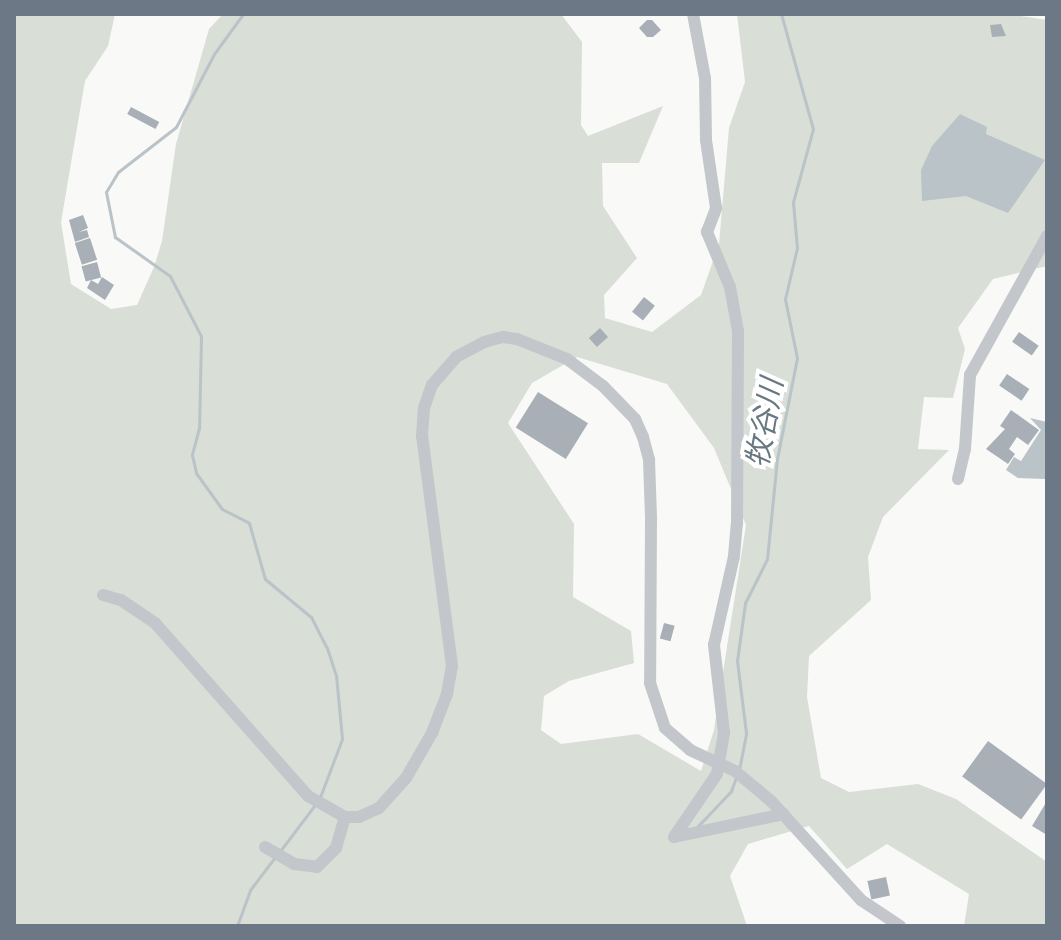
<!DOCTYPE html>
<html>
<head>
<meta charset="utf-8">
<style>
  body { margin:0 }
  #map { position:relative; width:1061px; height:940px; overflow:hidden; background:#f9f9f8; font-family:Karla,"Noto Sans JP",sans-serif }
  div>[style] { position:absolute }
  .green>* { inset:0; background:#d9ded7 }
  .water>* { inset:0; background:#bac3c8 }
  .stream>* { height:3px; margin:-1.5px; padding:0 1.5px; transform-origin:1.5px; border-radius:1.5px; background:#bac3c8 }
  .building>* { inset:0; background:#a9afb6; transform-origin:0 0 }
  .minor>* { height:12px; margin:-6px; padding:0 6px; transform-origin:6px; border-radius:6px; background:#c3c6ca }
  .minor-bridge>* { height:12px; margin:-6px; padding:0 6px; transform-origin:6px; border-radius:6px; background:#c3c6ca }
  span { translate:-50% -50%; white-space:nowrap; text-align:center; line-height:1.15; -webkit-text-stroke:8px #fff; paint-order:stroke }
  .water-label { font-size:30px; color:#677880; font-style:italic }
  .frame { position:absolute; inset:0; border:16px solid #6c7885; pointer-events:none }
</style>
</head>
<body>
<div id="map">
  <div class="green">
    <div style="clip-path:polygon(evenodd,14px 14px,115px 14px,108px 46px,85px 81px,61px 222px,71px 284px,111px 309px,137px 305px,154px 267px,162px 241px,176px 144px,209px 29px,223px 14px,561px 14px,582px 42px,581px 125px,588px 136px,663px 106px,639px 163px,602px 163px,603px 206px,637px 258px,604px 295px,605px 318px,652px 332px,701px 295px,719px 244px,729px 128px,745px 82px,737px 14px,1008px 14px,1047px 20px,1047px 266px,993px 279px,958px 328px,965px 349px,953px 398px,924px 397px,918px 449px,949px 450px,883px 517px,868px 557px,871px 600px,809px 656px,807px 697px,821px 778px,849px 792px,918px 784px,956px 799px,1047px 862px,1047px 926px,964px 926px,969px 894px,887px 844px,847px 869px,809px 826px,748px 844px,730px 876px,747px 926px,14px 926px,14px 14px,577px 357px,667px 384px,714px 448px,746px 525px,714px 730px,701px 771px,638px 734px,561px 744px,541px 730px,544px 696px,569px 681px,634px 663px,631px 631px,573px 597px,574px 524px,508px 423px,532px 383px,577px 357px)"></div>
  </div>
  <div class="water">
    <div style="clip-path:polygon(960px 114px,987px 127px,986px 134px,1045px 160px,1008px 213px,966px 196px,922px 201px,921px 170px,932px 146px)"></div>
    <div style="clip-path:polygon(1030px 418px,1047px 422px,1045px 479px,1018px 478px,1006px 470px,1014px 457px,1021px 461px,1041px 430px)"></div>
  </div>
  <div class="stream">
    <div style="left:243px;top:14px;width:49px;rotate:125.9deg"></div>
    <div style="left:214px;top:54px;width:82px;rotate:117.5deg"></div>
    <div style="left:176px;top:127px;width:73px;rotate:142.2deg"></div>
    <div style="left:118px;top:172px;width:23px;rotate:121deg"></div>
    <div style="left:106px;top:192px;width:46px;rotate:78.7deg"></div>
    <div style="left:115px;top:237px;width:67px;rotate:35.3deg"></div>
    <div style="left:170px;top:276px;width:68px;rotate:62.7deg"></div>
    <div style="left:201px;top:336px;width:92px;rotate:91.2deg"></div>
    <div style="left:199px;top:428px;width:28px;rotate:105deg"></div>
    <div style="left:192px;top:455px;width:18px;rotate:77deg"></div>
    <div style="left:196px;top:473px;width:44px;rotate:54.2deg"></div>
    <div style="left:222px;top:509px;width:30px;rotate:27deg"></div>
    <div style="left:249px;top:523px;width:58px;rotate:74.1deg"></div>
    <div style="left:265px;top:579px;width:60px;rotate:39.6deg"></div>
    <div style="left:311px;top:617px;width:35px;rotate:63deg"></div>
    <div style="left:327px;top:648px;width:28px;rotate:72deg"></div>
    <div style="left:336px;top:675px;width:64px;rotate:84.6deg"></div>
    <div style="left:342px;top:739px;width:65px;rotate:110.7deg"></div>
    <div style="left:739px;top:770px;width:38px;rotate:-79deg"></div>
    <div style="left:746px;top:733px;width:73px;rotate:-97.1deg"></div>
    <div style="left:737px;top:661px;width:59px;rotate:-82.1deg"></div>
    <div style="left:745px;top:603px;width:49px;rotate:-63.4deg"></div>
    <div style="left:767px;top:559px;width:100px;rotate:-84.3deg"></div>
    <div style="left:777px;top:459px;width:103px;rotate:-78.8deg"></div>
    <div style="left:797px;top:358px;width:60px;rotate:-101.5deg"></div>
    <div style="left:785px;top:299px;width:52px;rotate:-76.8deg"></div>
    <div style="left:797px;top:248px;width:46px;rotate:-95deg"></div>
    <div style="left:793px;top:202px;width:76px;rotate:-74.7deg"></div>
    <div style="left:813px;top:129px;width:119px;rotate:-105.5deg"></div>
    <div style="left:697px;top:827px;width:50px;rotate:-46.6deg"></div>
    <div style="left:731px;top:791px;width:15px;rotate:-70deg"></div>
    <div style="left:280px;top:851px;width:56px;rotate:-52.9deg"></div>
    <div style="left:237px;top:926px;width:38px;rotate:-70deg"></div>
    <div style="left:250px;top:890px;width:41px;rotate:-52.9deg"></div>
  </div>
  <div class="building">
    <div style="clip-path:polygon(647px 20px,652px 20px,661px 30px,653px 37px,647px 37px,639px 28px)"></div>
    <div style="clip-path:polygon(1001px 24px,1006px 36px,992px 37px,990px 25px)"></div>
    <div style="left:131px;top:107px;width:32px;height:8px;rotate:28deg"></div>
    <div style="clip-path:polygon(83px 215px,88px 228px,79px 232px,87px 230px,89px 237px,75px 242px,69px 220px)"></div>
    <div style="left:90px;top:238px;width:23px;height:16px;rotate:72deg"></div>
    <div style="left:97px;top:262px;width:16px;height:16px;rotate:75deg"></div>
    <div style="clip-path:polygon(102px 277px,114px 285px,105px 300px,87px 288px,91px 280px,98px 284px)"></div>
    <div style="left:644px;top:297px;width:14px;height:19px;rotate:39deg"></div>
    <div style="left:600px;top:328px;width:12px;height:15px;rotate:48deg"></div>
    <div style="left:1019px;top:332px;width:24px;height:12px;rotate:35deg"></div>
    <div style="left:1007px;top:374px;width:27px;height:14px;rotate:34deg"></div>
    <div style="left:538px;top:392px;width:59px;height:42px;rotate:32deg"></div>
    <div style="clip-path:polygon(1011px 410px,1039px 430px,1028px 445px,1017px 437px,1009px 449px,1015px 454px,1008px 464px,986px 449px,1005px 429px,1000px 426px)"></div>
    <div style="left:664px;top:623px;width:11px;height:16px;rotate:15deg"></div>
    <div style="left:988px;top:741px;width:73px;height:44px;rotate:36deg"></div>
    <div style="clip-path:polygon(1047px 801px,1047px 835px,1032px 826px)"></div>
    <div style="left:886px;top:877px;width:19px;height:19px;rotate:78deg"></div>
  </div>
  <div class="minor">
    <div style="left:958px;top:479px;width:31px;rotate:-77deg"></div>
    <div style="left:965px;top:449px;width:74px;rotate:-86.1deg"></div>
    <div style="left:970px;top:375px;width:159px;rotate:-61deg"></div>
    <div style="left:103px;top:595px;width:19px;rotate:16deg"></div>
    <div style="left:121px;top:600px;width:41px;rotate:34.1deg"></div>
    <div style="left:155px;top:623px;width:231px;rotate:48.5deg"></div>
    <div style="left:308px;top:796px;width:43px;rotate:29.6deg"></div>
    <div style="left:345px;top:817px;width:14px"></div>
    <div style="left:359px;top:817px;width:22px;rotate:-24deg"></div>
    <div style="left:379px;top:808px;width:40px;rotate:-48deg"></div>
    <div style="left:406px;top:778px;width:52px;rotate:-60deg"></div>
    <div style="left:432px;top:733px;width:42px;rotate:-69deg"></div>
    <div style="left:447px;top:694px;width:28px;rotate:-80deg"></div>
    <div style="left:452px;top:666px;width:232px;rotate:-97.4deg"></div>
    <div style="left:422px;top:436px;width:28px;rotate:-86deg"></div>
    <div style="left:424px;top:408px;width:24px;rotate:-71deg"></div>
    <div style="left:432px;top:385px;width:37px;rotate:-49deg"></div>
    <div style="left:456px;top:357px;width:32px;rotate:-28deg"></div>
    <div style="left:484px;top:342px;width:20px;rotate:-15deg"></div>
    <div style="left:503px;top:337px;width:14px;rotate:8deg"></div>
    <div style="left:517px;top:339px;width:54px;rotate:21.8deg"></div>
    <div style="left:567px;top:359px;width:45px;rotate:36.9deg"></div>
    <div style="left:603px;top:386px;width:46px;rotate:45.9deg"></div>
    <div style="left:635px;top:419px;width:20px;rotate:66deg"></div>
    <div style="left:643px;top:437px;width:24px;rotate:75deg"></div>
    <div style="left:649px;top:460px;width:58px;rotate:88deg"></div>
    <div style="left:651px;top:518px;width:165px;rotate:90.3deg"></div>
    <div style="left:650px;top:683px;width:47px;rotate:71.6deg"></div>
    <div style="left:665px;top:728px;width:33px;rotate:41deg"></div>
    <div style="left:771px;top:801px;width:134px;rotate:47.7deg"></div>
    <div style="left:861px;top:900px;width:47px;rotate:33.7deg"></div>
    <div style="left:674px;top:837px;width:76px;rotate:-55.7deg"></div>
    <div style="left:717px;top:774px;width:42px;rotate:-80.3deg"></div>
    <div style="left:724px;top:733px;width:89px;rotate:-96.5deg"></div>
    <div style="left:714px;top:645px;width:91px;rotate:-77.3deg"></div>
    <div style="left:734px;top:556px;width:32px;rotate:-85deg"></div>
    <div style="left:737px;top:524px;width:193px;rotate:-89.7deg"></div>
    <div style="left:738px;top:331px;width:45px;rotate:-100.3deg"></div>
    <div style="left:730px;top:287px;width:60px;rotate:-112.7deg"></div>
    <div style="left:707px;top:232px;width:26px;rotate:-69deg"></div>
    <div style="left:716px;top:208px;width:69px;rotate:-98.4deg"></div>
    <div style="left:706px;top:140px;width:62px;rotate:-90.9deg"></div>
    <div style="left:705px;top:78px;width:65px;rotate:-100.6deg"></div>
    <div style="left:674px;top:837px;width:112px;rotate:-11.8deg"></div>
    <div style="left:265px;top:847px;width:34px;rotate:30deg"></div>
    <div style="left:294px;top:864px;width:23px;rotate:7deg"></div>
    <div style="left:317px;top:867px;width:27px;rotate:-45deg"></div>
    <div style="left:336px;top:848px;width:32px;rotate:-74deg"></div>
  </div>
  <div class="minor-bridge">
    <div style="left:690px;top:750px;width:50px;rotate:25deg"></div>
    <div style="left:735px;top:771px;width:47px;rotate:39.8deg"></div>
  </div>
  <div class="water-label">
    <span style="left:765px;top:423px;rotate:-80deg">牧谷川</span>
  </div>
  <div class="frame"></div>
</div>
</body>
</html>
